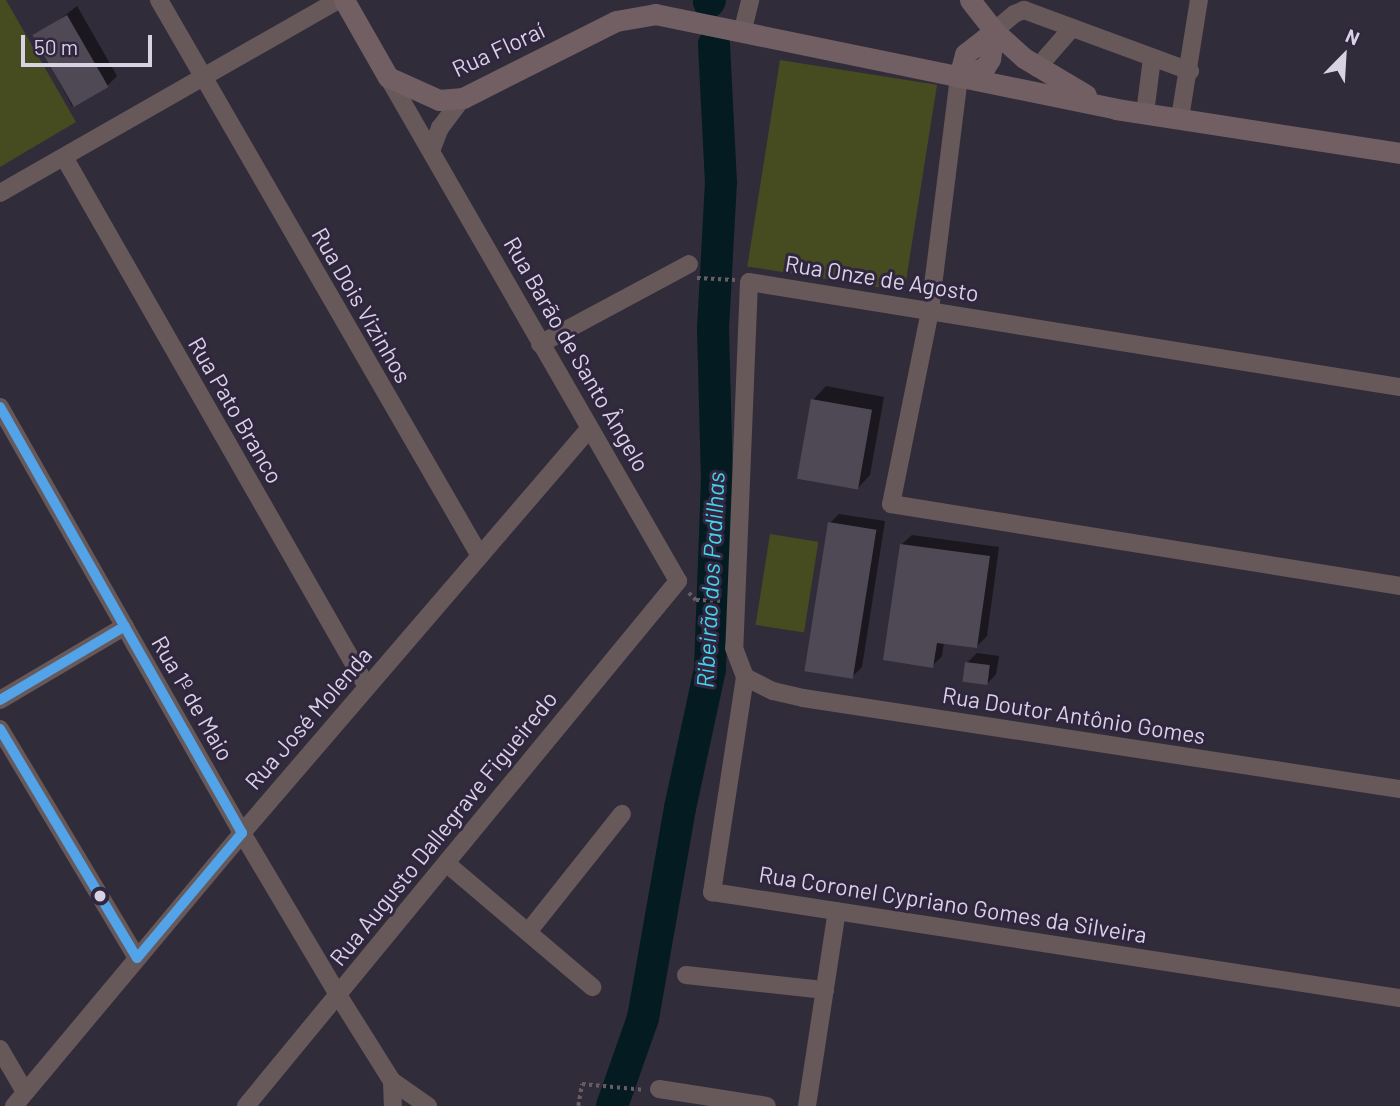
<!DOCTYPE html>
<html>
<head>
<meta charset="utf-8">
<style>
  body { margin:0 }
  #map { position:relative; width:1400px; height:1106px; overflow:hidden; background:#312c39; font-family:Barlow,sans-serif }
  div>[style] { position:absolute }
  .green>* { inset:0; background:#464b20; transform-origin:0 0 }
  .shadow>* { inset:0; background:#0007 }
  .river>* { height:32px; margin:-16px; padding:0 16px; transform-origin:16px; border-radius:16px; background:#041c21 }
  .building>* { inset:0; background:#4e4954; transform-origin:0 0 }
  .path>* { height:3.5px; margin-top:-1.75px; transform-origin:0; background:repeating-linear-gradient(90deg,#685d64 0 3.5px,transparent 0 7px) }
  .minor>* { height:18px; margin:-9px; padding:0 9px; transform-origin:9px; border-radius:9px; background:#67585a }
  .major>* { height:21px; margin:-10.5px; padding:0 10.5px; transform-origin:10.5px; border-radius:10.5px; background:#725f64 }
  .bus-1>* { height:10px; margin:-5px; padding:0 5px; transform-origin:5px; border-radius:5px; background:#53a3e8 }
  .dots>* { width:19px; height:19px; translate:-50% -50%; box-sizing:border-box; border:4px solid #30263f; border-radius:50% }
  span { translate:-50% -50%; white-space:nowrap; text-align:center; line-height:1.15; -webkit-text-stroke:6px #30263f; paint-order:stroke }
  .street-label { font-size:23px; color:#d8d3e3 }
  .water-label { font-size:24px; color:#44d3ea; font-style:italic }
  .north { position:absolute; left:1309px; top:21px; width:70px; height:70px; -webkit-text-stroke:5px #30263f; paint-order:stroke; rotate:24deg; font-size:19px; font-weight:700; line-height:28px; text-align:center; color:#d8d3e3 }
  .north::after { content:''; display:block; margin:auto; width:24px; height:32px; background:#d8d3e3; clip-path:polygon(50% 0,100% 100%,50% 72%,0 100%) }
  .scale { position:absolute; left:21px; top:35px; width:131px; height:32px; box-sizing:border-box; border:4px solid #d8d3e3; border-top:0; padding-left:9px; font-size:21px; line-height:24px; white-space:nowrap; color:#d8d3e3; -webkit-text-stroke:5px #30263f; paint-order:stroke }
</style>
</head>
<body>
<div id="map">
  <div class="green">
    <div style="clip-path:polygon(0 0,6px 0,76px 122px,0 167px)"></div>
    <div style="left:780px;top:60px;width:159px;height:209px;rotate:9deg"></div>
    <div style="left:770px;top:534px;width:49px;height:92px;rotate:9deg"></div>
  </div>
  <div class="shadow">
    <div style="clip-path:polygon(77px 6px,117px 76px,108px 85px,72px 106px,36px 38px)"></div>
    <div style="clip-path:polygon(826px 386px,884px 397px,870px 475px,857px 489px,813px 400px)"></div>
    <div style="clip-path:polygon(839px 514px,885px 521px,862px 667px,852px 677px,830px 523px)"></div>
    <div style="clip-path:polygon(912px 535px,999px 547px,987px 636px,977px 646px,944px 642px,942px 656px,932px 666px,902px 544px)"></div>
    <div style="clip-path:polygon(977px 653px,999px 656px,996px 674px,987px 684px,967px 663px)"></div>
  </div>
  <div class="river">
    <div style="left:709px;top:2px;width:2px;rotate:-63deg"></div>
    <div style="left:612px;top:1106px;width:93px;rotate:-70.6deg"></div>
    <div style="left:643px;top:1018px;width:213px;rotate:-80deg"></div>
    <div style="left:680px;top:808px;width:142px;rotate:-77.8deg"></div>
    <div style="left:710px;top:669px;width:188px;rotate:-87.9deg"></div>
    <div style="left:717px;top:481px;width:152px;rotate:-91.5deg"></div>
    <div style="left:713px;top:329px;width:146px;rotate:-86.9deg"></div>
    <div style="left:721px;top:183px;width:139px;rotate:-92.9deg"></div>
  </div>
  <div class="building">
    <div style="left:67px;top:15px;width:83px;height:40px;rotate:60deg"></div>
    <div style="left:811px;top:399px;width:62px;height:81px;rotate:10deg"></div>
    <div style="left:828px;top:522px;width:49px;height:151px;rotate:9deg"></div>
    <div style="clip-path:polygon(900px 544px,990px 556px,977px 648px,937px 643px,933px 668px,883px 660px)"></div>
    <div style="left:965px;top:662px;width:25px;height:20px;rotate:7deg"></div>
  </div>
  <div class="path">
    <div style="left:697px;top:278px;width:38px;rotate:3deg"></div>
    <div style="left:689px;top:593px;width:10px;rotate:45deg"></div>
    <div style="left:696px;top:600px;width:24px;rotate:2deg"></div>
    <div style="left:578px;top:1106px;width:22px;rotate:-80deg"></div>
    <div style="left:582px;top:1084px;width:63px;rotate:5.4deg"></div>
  </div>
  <div class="minor">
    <div style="left:159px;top:0;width:642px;rotate:60deg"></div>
    <div style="left:994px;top:31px;width:26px;rotate:-40deg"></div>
    <div style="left:1014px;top:14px;width:11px;rotate:-22deg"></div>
    <div style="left:1024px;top:10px;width:177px;rotate:20.2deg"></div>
    <div style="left:742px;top:33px;width:34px;rotate:-76deg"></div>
    <div style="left:1037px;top:68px;width:53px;rotate:-48.8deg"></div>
    <div style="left:959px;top:77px;width:236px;rotate:97.1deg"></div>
    <div style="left:930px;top:311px;width:197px;rotate:101.4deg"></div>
    <div style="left:891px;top:504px;width:516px;rotate:9.15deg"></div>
    <div style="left:1145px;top:113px;width:55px;rotate:-82.7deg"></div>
    <div style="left:1180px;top:118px;width:120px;rotate:-80.9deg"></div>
    <div style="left:431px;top:151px;width:25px;rotate:-69deg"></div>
    <div style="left:440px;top:128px;width:38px;rotate:-53deg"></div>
    <div style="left:64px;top:157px;width:610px;rotate:60.24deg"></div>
    <div style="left:0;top:193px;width:390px;rotate:-29.7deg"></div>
    <div style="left:540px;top:344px;width:169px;rotate:-28.2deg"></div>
    <div style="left:1400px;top:387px;width:659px;rotate:-170.84deg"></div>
    <div style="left:749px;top:282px;width:366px;rotate:92.3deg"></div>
    <div style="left:734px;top:648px;width:31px;rotate:69deg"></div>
    <div style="left:745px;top:677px;width:218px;rotate:98.7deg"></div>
    <div style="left:712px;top:892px;width:696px;rotate:8.76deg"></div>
    <div style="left:0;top:407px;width:490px;rotate:60.4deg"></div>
    <div style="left:242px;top:833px;width:188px;rotate:59.3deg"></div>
    <div style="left:338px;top:995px;width:102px;rotate:57.9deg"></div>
    <div style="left:392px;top:1081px;width:44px;rotate:34.8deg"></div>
    <div style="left:745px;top:677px;width:31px;rotate:27deg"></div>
    <div style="left:773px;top:691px;width:31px;rotate:13deg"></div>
    <div style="left:803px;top:698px;width:604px;rotate:8.67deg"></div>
    <div style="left:0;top:700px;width:145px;rotate:-30.6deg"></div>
    <div style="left:0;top:729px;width:267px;rotate:59.1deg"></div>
    <div style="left:446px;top:863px;width:192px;rotate:40.3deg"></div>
    <div style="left:528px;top:932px;width:151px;rotate:-51.5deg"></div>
    <div style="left:686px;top:975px;width:140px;rotate:6.2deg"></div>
    <div style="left:0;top:1049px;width:50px;rotate:59.8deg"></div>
    <div style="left:392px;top:1081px;width:25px;rotate:88deg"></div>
    <div style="left:659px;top:1089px;width:109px;rotate:8.9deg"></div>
    <div style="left:14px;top:1106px;width:356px;rotate:-50.1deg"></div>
    <div style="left:242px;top:833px;width:533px;rotate:-49.34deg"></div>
    <div style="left:246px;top:1106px;width:680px;rotate:-50.55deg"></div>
    <div style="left:678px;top:581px;width:581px;rotate:-119.92deg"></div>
    <div style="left:807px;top:1106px;width:197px;rotate:-81.3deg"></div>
  </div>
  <div class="major">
    <div style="left:344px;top:0;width:89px;rotate:60.3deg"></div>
    <div style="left:388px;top:77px;width:56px;rotate:24.3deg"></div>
    <div style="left:439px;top:100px;width:24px;rotate:-5deg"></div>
    <div style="left:463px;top:98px;width:171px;rotate:-26.7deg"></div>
    <div style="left:616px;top:21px;width:40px;rotate:-10deg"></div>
    <div style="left:655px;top:14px;width:471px;rotate:11.6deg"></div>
    <div style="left:1116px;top:109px;width:287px;rotate:8.8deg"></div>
    <div style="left:970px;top:0;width:39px;rotate:52deg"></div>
    <div style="left:994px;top:31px;width:40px;rotate:42deg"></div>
    <div style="left:1024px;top:58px;width:72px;rotate:30.8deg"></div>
    <div style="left:994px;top:31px;width:28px;rotate:98deg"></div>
    <div style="left:990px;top:59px;width:9px;rotate:122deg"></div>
    <div style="left:985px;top:67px;width:28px;rotate:159deg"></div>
    <div style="left:959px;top:77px;width:24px;rotate:-75deg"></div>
    <div style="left:965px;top:54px;width:37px;rotate:-38deg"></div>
  </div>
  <div class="bus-1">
    <div style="left:0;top:407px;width:490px;rotate:60.4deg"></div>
    <div style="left:242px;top:833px;width:163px;rotate:130deg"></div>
    <div style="left:137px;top:958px;width:267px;rotate:-120.9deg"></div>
    <div style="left:0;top:700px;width:145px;rotate:-30.6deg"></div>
  </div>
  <div class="dots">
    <div style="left:100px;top:896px;background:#d8d3e3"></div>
  </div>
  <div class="street-label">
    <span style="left:498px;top:49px;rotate:-25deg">Rua Floraí</span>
    <span style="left:882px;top:278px;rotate:9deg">Rua Onze de Agosto</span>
    <span style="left:362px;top:305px;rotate:60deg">Rua Dois Vizinhos</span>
    <span style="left:577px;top:354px;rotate:60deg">Rua Barão de Santo Ângelo</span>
    <span style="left:236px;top:410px;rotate:60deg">Rua Pato Branco</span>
    <span style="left:193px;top:698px;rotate:60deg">Rua 1º de Maio</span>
    <span style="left:1074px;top:715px;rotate:9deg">Rua Doutor Antônio Gomes</span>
    <span style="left:308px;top:718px;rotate:-49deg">Rua José Molenda</span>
    <span style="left:443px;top:828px;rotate:-51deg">Rua Augusto Dallegrave Figueiredo</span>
    <span style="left:953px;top:904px;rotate:9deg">Rua Coronel Cypriano Gomes da Silveira</span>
  </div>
  <div class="water-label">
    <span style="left:710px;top:580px;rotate:-87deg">Ribeirão dos Padilhas</span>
  </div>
  <div class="north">N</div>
  <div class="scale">50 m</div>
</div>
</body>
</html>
